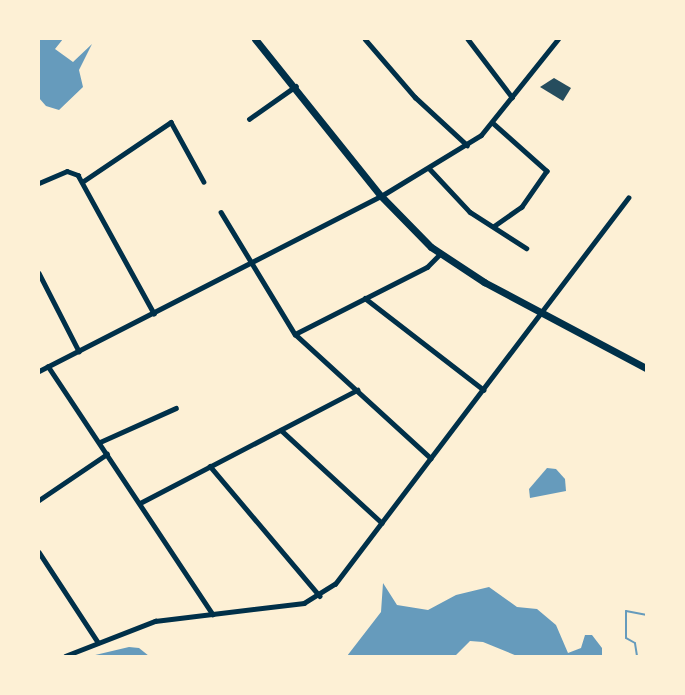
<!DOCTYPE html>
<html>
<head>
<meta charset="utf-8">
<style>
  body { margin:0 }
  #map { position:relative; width:685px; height:695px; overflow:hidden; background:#fdf0d5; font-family:"PT Sans Narrow",sans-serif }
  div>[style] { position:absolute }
  .water>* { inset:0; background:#669bbc }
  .stream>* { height:2px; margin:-1px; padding:0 1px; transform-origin:1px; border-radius:1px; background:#669bbc }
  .building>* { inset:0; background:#264d5e }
  .minor>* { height:4.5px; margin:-2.25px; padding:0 2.25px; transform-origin:2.25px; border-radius:2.25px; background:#003049 }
  .tertiary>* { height:5px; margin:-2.5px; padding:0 2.5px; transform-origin:2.5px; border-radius:2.5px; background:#003049 }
  .primary>* { height:7px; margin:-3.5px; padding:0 3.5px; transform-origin:3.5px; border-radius:3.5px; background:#003049 }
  span { translate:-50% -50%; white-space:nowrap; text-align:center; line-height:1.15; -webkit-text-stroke:4.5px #fdf0d5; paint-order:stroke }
  .frame { position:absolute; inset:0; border:40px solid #fdf0d5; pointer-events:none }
</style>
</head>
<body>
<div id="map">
  <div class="water">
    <div style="clip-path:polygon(39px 39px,63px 39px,55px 49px,73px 62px,92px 44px,79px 70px,83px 87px,59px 110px,46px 106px,39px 98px)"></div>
    <div style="clip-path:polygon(547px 468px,556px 469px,565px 479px,566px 491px,530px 498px,529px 489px)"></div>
    <div style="clip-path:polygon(383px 583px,397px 605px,428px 610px,456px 595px,489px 587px,517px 607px,537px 609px,556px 625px,568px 653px,581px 648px,585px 635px,592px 635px,602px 648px,602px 656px,517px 656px,483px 642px,470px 641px,455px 656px,347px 656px,381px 612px)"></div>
    <div style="clip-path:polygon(129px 647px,139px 648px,149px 656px,91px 656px)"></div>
  </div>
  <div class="stream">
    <div style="left:637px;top:656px;width:13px;rotate:-99deg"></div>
    <div style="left:635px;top:643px;width:10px;rotate:-151deg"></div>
    <div style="left:626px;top:638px;width:27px;rotate:-90deg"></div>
    <div style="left:626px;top:611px;width:20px;rotate:11deg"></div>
  </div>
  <div class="building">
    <div style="clip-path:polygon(554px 78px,571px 88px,563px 101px,540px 87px)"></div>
  </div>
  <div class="minor">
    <div style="left:365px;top:39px;width:77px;rotate:49.2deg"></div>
    <div style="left:415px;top:97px;width:71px;rotate:42.7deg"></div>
    <div style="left:468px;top:39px;width:73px;rotate:52.8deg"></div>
    <div style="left:249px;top:119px;width:57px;rotate:-35.1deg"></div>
    <div style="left:493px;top:123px;width:72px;rotate:41.6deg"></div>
    <div style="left:547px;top:171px;width:44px;rotate:124.8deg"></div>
    <div style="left:522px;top:207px;width:33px;rotate:145deg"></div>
    <div style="left:429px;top:168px;width:60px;rotate:47deg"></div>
    <div style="left:470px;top:212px;width:67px;rotate:32.7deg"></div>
    <div style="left:82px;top:182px;width:107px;rotate:-34deg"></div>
    <div style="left:171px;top:122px;width:68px;rotate:61.2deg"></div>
    <div style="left:39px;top:183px;width:30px;rotate:-23deg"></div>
    <div style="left:67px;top:171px;width:12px;rotate:20deg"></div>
    <div style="left:78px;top:175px;width:158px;rotate:61.2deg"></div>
    <div style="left:221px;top:212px;width:143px;rotate:58.8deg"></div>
    <div style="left:295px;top:334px;width:184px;rotate:42.4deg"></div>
    <div style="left:39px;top:273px;width:88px;rotate:62.9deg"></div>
    <div style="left:365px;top:298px;width:150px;rotate:37.7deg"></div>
    <div style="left:295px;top:334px;width:148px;rotate:-26.9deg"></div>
    <div style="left:427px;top:267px;width:18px;rotate:-45deg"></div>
    <div style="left:48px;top:366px;width:298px;rotate:56.4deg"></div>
    <div style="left:39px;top:371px;width:384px;rotate:-27.1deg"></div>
    <div style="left:281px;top:430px;width:137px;rotate:42.6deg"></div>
    <div style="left:100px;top:442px;width:83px;rotate:-24.1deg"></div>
    <div style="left:210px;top:466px;width:170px;rotate:49.8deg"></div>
    <div style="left:39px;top:500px;width:82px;rotate:-34.1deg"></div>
    <div style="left:140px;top:503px;width:245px;rotate:-27.5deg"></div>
    <div style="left:39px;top:552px;width:108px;rotate:56.8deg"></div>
    <div style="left:65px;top:656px;width:97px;rotate:-21.3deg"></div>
    <div style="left:155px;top:621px;width:150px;rotate:-6.9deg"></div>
    <div style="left:304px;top:603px;width:36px;rotate:-32deg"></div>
    <div style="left:335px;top:584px;width:485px;rotate:-52.8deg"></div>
  </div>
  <div class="tertiary">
    <div style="left:381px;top:196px;width:117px;rotate:-31.4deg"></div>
    <div style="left:481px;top:135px;width:123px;rotate:-51.3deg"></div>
  </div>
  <div class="primary">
    <div style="left:255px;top:39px;width:201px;rotate:51.3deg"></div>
    <div style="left:381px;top:196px;width:71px;rotate:45.6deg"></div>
    <div style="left:431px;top:247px;width:64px;rotate:33.4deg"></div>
    <div style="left:484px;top:282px;width:183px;rotate:28deg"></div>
  </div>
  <div class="frame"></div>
</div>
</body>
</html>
